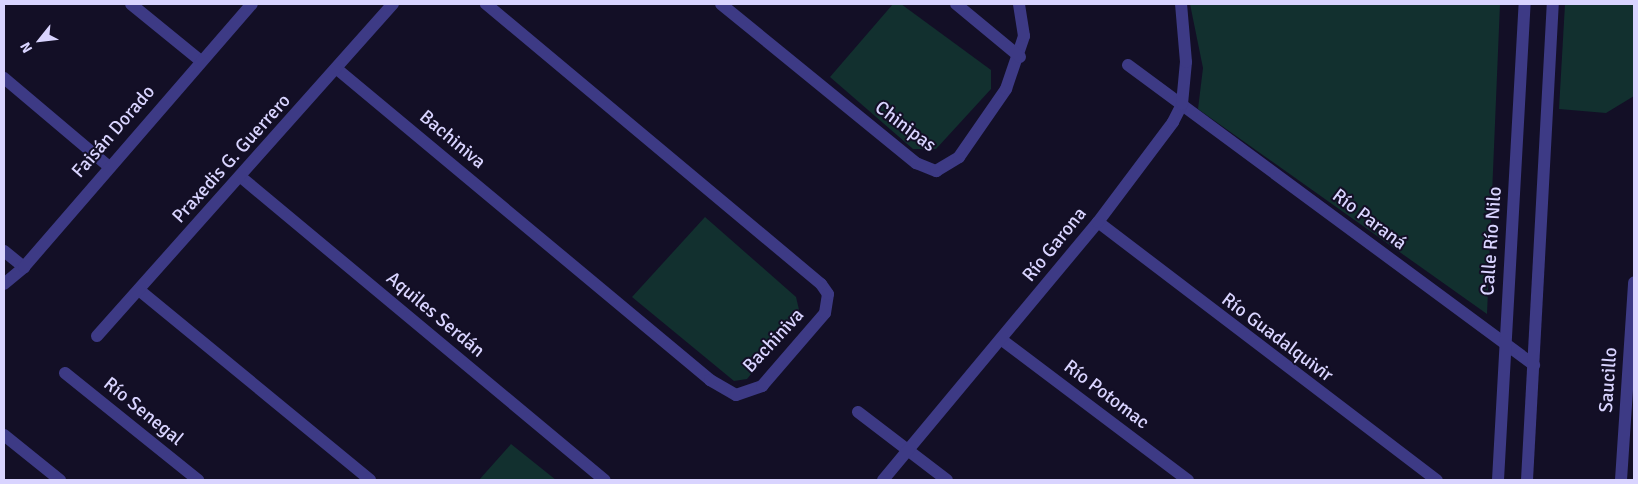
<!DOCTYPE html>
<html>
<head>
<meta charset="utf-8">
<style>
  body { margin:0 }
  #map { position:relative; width:1638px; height:484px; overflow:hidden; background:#130f26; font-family:Signika,sans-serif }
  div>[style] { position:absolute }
  .green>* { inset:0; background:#12302f }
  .minor>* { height:12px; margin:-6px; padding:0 6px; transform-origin:6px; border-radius:6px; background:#3d3a85 }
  span { translate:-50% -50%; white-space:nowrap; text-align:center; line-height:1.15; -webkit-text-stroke:4px #130f26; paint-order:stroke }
  .street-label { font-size:19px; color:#d9d4ff }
  .frame { position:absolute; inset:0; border:5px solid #d9d4ff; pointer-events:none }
  .north { position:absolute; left:15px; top:15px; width:50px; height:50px; -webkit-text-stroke:4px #130f26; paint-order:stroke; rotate:241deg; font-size:14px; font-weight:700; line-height:20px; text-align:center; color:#d9d4ff }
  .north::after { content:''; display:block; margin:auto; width:18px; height:22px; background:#d9d4ff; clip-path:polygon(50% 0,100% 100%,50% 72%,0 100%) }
</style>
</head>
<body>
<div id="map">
  <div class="green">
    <div style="clip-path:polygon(893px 4px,901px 4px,991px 70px,991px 89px,936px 149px,913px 149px,830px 77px)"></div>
    <div style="clip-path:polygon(1190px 4px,1500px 4px,1487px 314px,1198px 109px,1203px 68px)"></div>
    <div style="clip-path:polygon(1565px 4px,1634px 4px,1634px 96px,1606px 113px,1559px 109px)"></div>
    <div style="clip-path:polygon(705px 217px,796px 297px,800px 314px,747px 379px,734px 381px,632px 297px)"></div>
    <div style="clip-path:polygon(511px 444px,556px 480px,479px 480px)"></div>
  </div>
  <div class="minor">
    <div style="left:131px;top:4px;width:90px;rotate:39.2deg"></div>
    <div style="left:721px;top:4px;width:252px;rotate:39.2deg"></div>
    <div style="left:916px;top:163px;width:22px;rotate:22deg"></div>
    <div style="left:936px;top:171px;width:27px;rotate:-31deg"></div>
    <div style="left:959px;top:157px;width:83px;rotate:-55.3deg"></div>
    <div style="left:1006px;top:89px;width:56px;rotate:-71.2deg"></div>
    <div style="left:1024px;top:36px;width:32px;rotate:-99deg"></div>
    <div style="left:956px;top:4px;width:83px;rotate:39.6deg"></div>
    <div style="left:1128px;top:65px;width:505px;rotate:36.46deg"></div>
    <div style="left:337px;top:69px;width:486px;rotate:39.8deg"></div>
    <div style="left:710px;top:380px;width:30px;rotate:30deg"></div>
    <div style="left:736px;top:395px;width:28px;rotate:-19deg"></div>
    <div style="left:762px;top:386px;width:96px;rotate:-49.2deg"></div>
    <div style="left:825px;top:313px;width:19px;rotate:-81deg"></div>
    <div style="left:828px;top:294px;width:12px;rotate:-125deg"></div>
    <div style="left:821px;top:284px;width:437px;rotate:-140.1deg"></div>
    <div style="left:4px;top:78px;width:136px;rotate:40.2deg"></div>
    <div style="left:242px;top:178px;width:472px;rotate:39.8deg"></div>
    <div style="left:1098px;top:222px;width:426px;rotate:37.3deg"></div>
    <div style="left:4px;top:251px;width:26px;rotate:39deg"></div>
    <div style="left:4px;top:284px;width:26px;rotate:-40deg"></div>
    <div style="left:24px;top:267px;width:348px;rotate:-49.1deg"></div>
    <div style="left:139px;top:290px;width:299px;rotate:39.4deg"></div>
    <div style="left:97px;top:336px;width:445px;rotate:-48.3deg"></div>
    <div style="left:1002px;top:340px;width:233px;rotate:37deg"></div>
    <div style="left:65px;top:373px;width:171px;rotate:38.8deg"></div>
    <div style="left:858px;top:412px;width:112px;rotate:37.4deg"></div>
    <div style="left:4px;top:435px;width:72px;rotate:38.8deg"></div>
    <div style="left:883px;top:480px;width:336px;rotate:-50.2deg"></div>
    <div style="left:1098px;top:222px;width:125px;rotate:-53.1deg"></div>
    <div style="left:1173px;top:122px;width:20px;rotate:-63deg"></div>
    <div style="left:1182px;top:104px;width:42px;rotate:-84.6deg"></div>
    <div style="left:1186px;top:62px;width:58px;rotate:-94.9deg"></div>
    <div style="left:1498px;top:480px;width:477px;rotate:-86.8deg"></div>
    <div style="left:1527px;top:480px;width:477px;rotate:-86.9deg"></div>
    <div style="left:1621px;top:480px;width:198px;rotate:-86.2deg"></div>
  </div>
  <div class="street-label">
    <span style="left:905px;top:127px;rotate:37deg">Chinipas</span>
    <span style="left:114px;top:132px;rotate:-49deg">Faisán Dorado</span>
    <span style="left:452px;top:140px;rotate:40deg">Bachiniva</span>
    <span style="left:232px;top:159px;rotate:-48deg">Praxedis G. Guerrero</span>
    <span style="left:1369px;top:220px;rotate:37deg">Río Paraná</span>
    <span style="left:1492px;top:241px;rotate:-86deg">Calle Río Nilo</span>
    <span style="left:1055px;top:245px;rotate:-51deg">Río Garona</span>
    <span style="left:435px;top:315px;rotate:40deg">Aquiles Serdán</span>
    <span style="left:1277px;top:338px;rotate:37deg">Río Guadalquivir</span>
    <span style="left:774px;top:341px;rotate:-47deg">Bachiniva</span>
    <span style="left:1609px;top:380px;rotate:-86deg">Saucillo</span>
    <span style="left:1106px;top:395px;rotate:37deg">Río Potomac</span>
    <span style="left:143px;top:412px;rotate:39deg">Río Senegal</span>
  </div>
  <div class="frame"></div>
  <div class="north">N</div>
</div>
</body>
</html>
